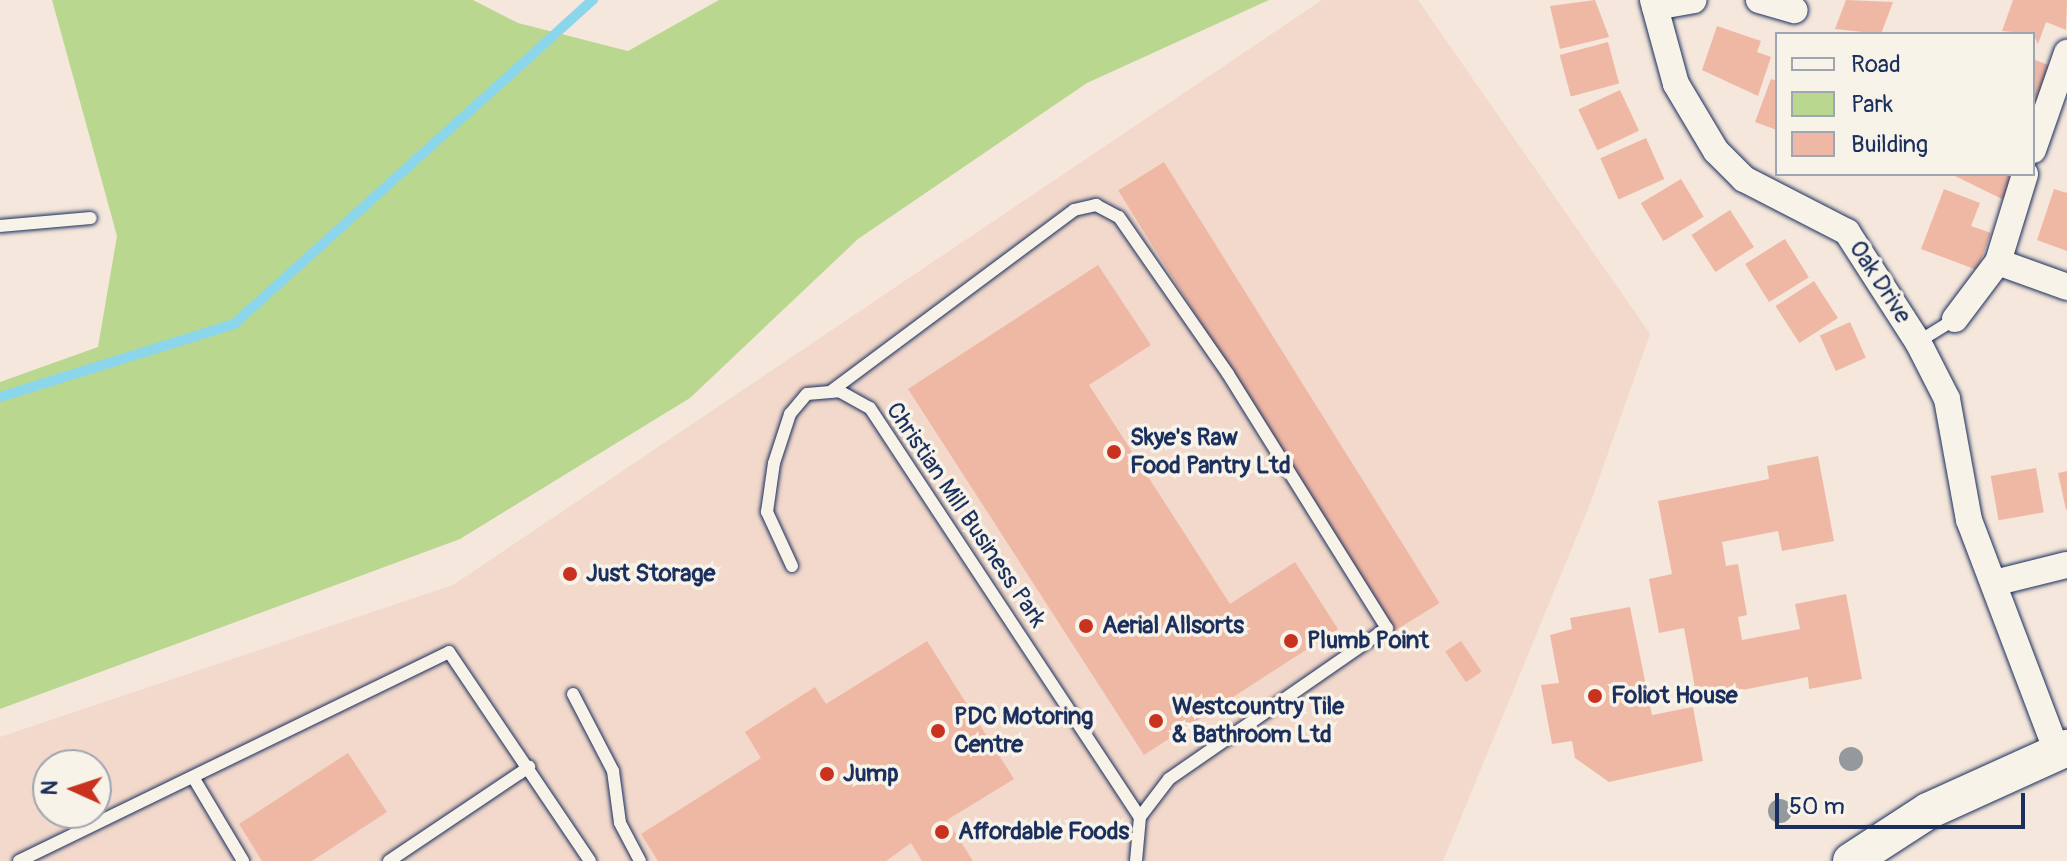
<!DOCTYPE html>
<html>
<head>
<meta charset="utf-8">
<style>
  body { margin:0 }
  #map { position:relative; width:2067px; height:861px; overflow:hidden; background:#f5e7db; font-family:Pangolin,sans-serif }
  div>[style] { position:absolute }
  .built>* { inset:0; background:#f3d9cb }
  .green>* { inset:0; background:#bad790 }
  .stream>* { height:10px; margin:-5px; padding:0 5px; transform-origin:5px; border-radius:5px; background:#8bd6eb }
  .building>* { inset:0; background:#efb8a5; transform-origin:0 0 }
  .roads { filter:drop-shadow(0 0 2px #1b2f5e) drop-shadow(0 0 2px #1b2f5e) }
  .lane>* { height:12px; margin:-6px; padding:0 6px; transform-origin:6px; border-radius:6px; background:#f7f3e8 }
  .street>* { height:26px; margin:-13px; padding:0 13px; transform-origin:13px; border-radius:13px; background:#f7f3e8 }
  .secondary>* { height:36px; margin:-18px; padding:0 18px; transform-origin:18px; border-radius:18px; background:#f7f3e8 }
  .trees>* { width:24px; height:24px; margin:-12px; border-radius:50%; background:#93999d }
  .dots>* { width:22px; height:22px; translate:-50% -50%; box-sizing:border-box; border:4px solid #f7f3e8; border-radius:50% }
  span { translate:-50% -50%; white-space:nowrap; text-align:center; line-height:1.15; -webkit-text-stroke:7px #f7f3e8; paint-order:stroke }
  .street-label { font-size:24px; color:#1b2f5e }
  .poi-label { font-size:24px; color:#1b2f5e; font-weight:700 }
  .left { translate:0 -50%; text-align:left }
  .legend { position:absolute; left:1775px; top:32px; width:260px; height:144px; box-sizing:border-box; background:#f7f3e8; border:2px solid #9fa5b1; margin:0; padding:10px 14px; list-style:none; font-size:24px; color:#1b2f5e }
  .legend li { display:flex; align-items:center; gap:16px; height:40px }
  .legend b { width:40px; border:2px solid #9fa5b1 }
  .north { position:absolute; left:32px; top:749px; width:80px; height:80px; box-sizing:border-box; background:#f7f3e8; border:2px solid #9fa5b1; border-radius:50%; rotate:273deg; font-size:22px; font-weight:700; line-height:32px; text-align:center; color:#1b2f5e }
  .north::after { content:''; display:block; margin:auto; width:28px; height:36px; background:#c8321e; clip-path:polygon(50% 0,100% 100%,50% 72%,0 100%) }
  .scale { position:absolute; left:1775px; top:793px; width:250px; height:36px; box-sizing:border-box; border:4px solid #1b2f5e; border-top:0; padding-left:10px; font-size:24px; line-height:28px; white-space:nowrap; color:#1b2f5e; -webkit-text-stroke:6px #f7f3e8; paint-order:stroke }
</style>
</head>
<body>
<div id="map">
  <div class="built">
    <div style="clip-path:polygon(evenodd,1322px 0,1418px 0,1650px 334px,1590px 504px,1443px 861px,0 861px,0 737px,453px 585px,1322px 0,48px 765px,96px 765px,96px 813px,48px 813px,48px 765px)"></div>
  </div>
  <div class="green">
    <div style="clip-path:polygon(52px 0,473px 0,518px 23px,628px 51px,719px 0,1269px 0,1087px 83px,858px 239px,690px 398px,460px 539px,0 709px,0 382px,98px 347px,117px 236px)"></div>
  </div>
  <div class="stream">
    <div style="left:0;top:397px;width:245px;rotate:-17.3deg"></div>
    <div style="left:234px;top:324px;width:484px;rotate:-42.1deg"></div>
  </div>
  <div class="building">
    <div style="clip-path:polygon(1595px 0,1609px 37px,1560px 49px,1550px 6px)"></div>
    <div style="clip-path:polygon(1846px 0,1893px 2px,1881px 34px,1835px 29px)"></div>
    <div style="clip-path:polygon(2013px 0,2067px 0,2066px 30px,2046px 22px,2038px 44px,2033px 34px,2002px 31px)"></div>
    <div style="clip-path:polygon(1717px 26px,1761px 41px,1757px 52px,1771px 57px,1758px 96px,1702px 70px)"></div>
    <div style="left:1608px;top:42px;width:43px;height:50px;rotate:75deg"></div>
    <div style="clip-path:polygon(2033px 59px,2053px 67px,2039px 104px,2033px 101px)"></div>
    <div style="clip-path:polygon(1771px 79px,1777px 81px,1777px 130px,1755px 122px)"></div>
    <div style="left:1620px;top:90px;width:45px;height:46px;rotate:65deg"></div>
    <div style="left:1646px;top:138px;width:45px;height:50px;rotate:66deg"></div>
    <div style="left:1164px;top:162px;width:520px;height:54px;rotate:58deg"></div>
    <div style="clip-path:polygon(1951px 174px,2014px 174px,2004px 200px)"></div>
    <div style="left:1681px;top:179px;width:44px;height:47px;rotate:59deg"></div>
    <div style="clip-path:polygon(1944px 189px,1980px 203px,1971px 226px,1991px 233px,1977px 270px,1921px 249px)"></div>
    <div style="clip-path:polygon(2054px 189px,2067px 193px,2067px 251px,2037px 240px)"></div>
    <div style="left:1730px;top:210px;width:44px;height:46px;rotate:57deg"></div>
    <div style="left:1785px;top:239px;width:45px;height:47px;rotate:58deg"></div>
    <div style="clip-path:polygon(1098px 265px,1151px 345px,1089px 385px,1230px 604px,1295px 562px,1338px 629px,1144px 755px,908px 389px)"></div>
    <div style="left:1814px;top:281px;width:44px;height:46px;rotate:57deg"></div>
    <div style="left:1850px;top:322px;width:39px;height:33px;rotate:66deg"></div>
    <div style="clip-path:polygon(1818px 456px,1834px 541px,1782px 551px,1778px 531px,1722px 542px,1726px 566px,1738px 564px,1747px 615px,1738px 617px,1742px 640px,1800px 629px,1795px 604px,1846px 594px,1862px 679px,1809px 689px,1808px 677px,1697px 699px,1684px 628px,1659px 633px,1649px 579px,1672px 574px,1658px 501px,1769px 479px,1767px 466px)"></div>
    <div style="left:2036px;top:468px;width:45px;height:46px;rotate:80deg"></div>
    <div style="clip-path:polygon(2067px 471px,2067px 509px,2066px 510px,2058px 473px)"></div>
    <div style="clip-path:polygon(1630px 607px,1652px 715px,1693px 707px,1703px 761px,1609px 782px,1575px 758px,1572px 741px,1552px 744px,1541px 685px,1559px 683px,1550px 635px,1572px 629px,1570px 618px)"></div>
    <div style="clip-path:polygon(927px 641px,1014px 779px,947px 820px,973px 861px,922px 861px,911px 843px,886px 861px,658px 861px,641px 834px,761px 758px,745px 732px,815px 687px,826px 704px)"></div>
    <div style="left:1461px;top:641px;width:37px;height:19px;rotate:56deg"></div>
    <div style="clip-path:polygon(348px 753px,387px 812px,312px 861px,262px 861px,239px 824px)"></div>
  </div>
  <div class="roads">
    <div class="lane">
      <div style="left:0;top:226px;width:91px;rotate:-5deg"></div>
      <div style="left:1918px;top:342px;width:44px;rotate:-31.9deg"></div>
      <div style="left:830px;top:392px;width:304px;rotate:-36.7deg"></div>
      <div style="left:1074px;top:210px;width:23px;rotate:-13deg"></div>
      <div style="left:1096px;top:205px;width:26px;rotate:28deg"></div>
      <div style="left:1119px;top:217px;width:191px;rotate:55.2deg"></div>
      <div style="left:1228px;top:374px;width:300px;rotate:58deg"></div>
      <div style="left:1387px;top:628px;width:265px;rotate:145.3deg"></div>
      <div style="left:1169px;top:779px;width:48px;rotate:127.3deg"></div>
      <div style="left:1140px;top:817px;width:44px;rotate:95.2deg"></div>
      <div style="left:792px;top:566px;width:60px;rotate:-114.8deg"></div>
      <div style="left:767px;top:512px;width:49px;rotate:-81.9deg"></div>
      <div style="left:774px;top:463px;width:52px;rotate:-71.9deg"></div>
      <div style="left:790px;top:414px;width:26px;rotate:-50deg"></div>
      <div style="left:807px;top:394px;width:32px;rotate:-5deg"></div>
      <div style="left:839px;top:391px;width:35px;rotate:29deg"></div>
      <div style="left:870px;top:408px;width:490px;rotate:56.6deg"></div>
      <div style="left:573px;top:694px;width:87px;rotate:62.5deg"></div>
      <div style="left:613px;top:771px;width:52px;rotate:82.3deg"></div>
      <div style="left:620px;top:823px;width:43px;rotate:62.2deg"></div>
      <div style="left:193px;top:777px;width:98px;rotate:59.2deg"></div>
      <div style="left:19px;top:861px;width:478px;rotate:-25.9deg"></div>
      <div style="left:449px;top:652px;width:252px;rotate:56deg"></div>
      <div style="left:389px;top:861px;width:169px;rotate:-33.9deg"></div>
    </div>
    <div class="street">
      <div style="left:1653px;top:0;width:87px;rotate:74.7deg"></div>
      <div style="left:1676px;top:84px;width:78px;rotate:59.2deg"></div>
      <div style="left:1716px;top:151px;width:40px;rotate:45deg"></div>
      <div style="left:1744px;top:179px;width:116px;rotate:27.2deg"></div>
      <div style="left:1847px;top:232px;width:131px;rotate:57.2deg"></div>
      <div style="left:1918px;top:342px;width:64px;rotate:63deg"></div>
      <div style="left:1947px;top:399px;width:123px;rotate:79.7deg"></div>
      <div style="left:1969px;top:520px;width:248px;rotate:69.2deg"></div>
      <div style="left:1759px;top:0;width:37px;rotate:16deg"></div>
      <div style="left:1655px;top:7px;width:39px;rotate:-10deg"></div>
      <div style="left:2033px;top:150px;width:103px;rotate:-70.7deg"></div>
      <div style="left:1998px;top:262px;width:73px;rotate:19.9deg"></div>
      <div style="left:1955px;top:319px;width:71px;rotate:-53deg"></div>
      <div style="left:1998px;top:262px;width:92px;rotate:-72.9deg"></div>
      <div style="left:1994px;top:583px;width:75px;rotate:-13.9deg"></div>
    </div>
    <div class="secondary">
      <div style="left:1851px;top:861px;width:92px;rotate:-33deg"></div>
      <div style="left:1928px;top:811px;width:153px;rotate:-24.4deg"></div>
    </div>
  </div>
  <div class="trees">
    <div style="left:1851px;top:759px"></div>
    <div style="left:1780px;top:811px"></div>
  </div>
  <div class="dots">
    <div style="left:1114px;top:452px;background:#c8321e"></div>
    <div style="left:570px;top:574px;background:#c8321e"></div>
    <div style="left:1086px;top:626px;background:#c8321e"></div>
    <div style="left:1291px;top:641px;background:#c8321e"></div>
    <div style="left:1595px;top:696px;background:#c8321e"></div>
    <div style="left:1156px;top:721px;background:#c8321e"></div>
    <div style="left:938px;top:731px;background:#c8321e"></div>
    <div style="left:827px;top:774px;background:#c8321e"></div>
    <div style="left:942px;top:832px;background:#c8321e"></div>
  </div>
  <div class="street-label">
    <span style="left:1880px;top:282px;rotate:57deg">Oak Drive</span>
    <span style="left:966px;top:515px;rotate:56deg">Christian Mill Business Park</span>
  </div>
  <div class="poi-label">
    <span class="left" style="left:1130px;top:452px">Skye's Raw<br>Food Pantry Ltd</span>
    <span class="left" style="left:586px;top:574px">Just Storage</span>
    <span class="left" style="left:1102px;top:626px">Aerial Allsorts</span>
    <span class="left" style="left:1307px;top:641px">Plumb Point</span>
    <span class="left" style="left:1611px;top:696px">Foliot House</span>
    <span class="left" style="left:1172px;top:721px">Westcountry Tile<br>&amp; Bathroom Ltd</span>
    <span class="left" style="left:954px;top:731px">PDC Motoring<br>Centre</span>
    <span class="left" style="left:843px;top:774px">Jump</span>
    <span class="left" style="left:958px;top:832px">Affordable Foods</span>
  </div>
  <ul class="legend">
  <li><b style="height:10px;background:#f7f3e8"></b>Road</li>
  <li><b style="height:22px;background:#bad790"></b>Park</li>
  <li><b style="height:22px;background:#efb8a5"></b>Building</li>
  </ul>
  <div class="north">N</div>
  <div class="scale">50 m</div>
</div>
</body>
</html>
